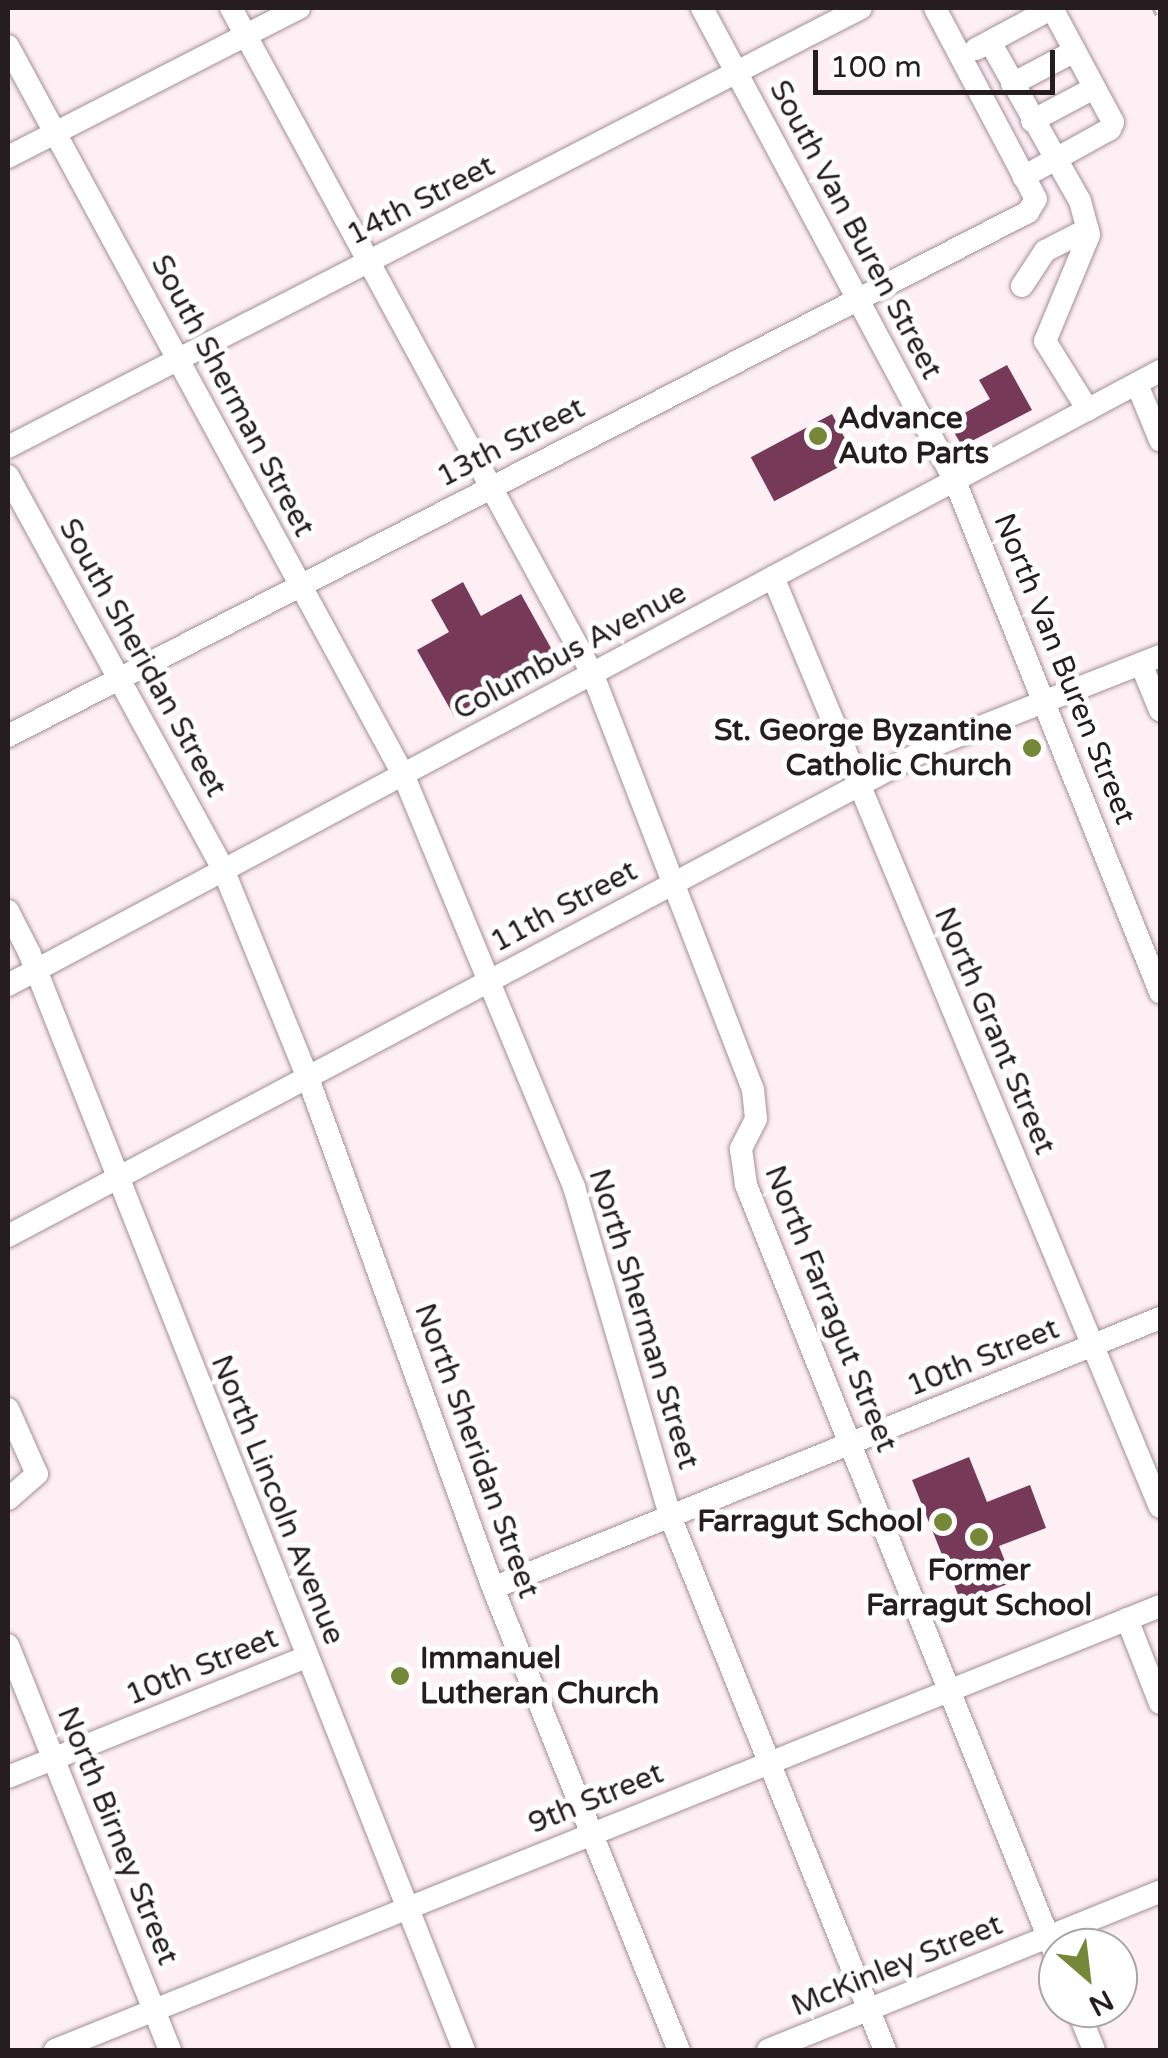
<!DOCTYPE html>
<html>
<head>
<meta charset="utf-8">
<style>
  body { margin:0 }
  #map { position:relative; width:1168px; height:2058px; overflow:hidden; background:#feeff5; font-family:"Varela Round",sans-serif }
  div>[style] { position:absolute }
  .building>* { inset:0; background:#763958; transform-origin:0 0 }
  .path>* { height:2.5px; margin-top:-1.25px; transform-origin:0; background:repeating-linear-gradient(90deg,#bcafb4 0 8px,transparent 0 16px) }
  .roads { filter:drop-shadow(0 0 2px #a48e98) drop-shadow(0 0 2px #a48e98) }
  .minor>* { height:22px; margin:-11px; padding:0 11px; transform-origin:11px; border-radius:11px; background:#fff }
  .dots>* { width:28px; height:28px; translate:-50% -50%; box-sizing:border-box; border:5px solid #fff; border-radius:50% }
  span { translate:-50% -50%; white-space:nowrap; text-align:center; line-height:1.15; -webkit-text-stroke:10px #fff; paint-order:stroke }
  .street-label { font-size:30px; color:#261d21 }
  .poi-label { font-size:30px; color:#261d21; font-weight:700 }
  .left { translate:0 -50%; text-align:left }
  .right { translate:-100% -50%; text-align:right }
  .frame { position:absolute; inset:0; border:10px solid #261d21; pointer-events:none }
  .north { position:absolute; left:1038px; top:1928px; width:100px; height:100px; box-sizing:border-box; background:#fff; border:2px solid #a8a5a6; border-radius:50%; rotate:152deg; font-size:28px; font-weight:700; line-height:40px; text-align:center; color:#261d21 }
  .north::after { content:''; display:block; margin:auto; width:35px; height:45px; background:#758838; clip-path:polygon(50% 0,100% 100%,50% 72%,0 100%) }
  .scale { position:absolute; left:813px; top:50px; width:242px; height:45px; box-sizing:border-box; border:5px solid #261d21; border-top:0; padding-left:12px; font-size:30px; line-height:35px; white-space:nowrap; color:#261d21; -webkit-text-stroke:8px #fff; paint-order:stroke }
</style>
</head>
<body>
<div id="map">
  <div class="building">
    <div style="clip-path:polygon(1007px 365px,1032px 410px,962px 446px,948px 422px,990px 399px,979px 380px)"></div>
    <div style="left:832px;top:414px;width:50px;height:92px;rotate:62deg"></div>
    <div style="clip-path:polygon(463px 582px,481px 616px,521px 594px,557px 659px,454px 716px,417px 650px,449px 632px,431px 600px)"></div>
    <div style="clip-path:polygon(969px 1457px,987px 1502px,1030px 1485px,1046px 1528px,999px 1546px,1013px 1582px,961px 1602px,912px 1480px)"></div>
  </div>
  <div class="path">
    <div style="left:1153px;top:8px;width:16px;rotate:63deg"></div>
  </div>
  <div class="roads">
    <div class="minor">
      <div style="left:231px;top:8px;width:759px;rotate:61.51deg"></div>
      <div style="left:593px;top:675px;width:445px;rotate:68.9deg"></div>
      <div style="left:753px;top:1090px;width:29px;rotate:84deg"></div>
      <div style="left:756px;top:1119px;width:34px;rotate:117deg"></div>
      <div style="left:741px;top:1149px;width:36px;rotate:82deg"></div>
      <div style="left:746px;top:1185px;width:836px;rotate:68.1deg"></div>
      <div style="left:702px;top:8px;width:536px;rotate:61.86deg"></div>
      <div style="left:955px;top:481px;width:551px;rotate:68.14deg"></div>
      <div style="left:990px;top:42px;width:183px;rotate:60.5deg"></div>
      <div style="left:1080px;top:201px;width:35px;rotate:75deg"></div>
      <div style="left:1089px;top:235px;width:115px;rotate:112.5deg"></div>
      <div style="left:1045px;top:341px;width:81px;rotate:58.1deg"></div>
      <div style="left:8px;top:46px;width:828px;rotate:61.52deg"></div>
      <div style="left:403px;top:774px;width:447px;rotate:67.5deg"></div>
      <div style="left:574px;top:1187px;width:343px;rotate:73.7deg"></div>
      <div style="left:670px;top:1516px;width:576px;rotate:68.07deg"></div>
      <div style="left:976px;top:49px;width:81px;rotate:-28.2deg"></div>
      <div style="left:1047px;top:11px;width:7px;rotate:8deg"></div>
      <div style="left:1054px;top:12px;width:125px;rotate:61.8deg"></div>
      <div style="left:1113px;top:122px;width:8px;rotate:113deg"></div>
      <div style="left:1110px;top:129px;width:99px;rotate:151.1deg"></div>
      <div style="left:1012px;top:84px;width:71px;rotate:-27.6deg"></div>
      <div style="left:1032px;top:121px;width:70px;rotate:-28deg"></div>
      <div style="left:8px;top:157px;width:327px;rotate:-27.1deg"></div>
      <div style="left:1022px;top:286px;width:42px;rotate:-56.7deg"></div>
      <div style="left:1045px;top:251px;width:48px;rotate:-27.1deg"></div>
      <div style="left:1137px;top:384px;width:61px;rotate:67.7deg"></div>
      <div style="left:8px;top:447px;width:959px;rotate:-27.23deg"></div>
      <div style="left:8px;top:476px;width:448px;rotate:61.3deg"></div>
      <div style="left:223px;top:869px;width:226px;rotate:67.9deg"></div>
      <div style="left:308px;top:1078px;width:543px;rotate:70.06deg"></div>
      <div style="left:493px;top:1588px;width:498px;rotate:68.1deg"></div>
      <div style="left:773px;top:577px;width:1007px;rotate:67.41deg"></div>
      <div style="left:1141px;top:664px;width:50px;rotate:67.6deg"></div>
      <div style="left:8px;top:736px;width:1147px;rotate:-27.19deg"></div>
      <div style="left:1028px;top:212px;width:15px;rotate:-58deg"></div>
      <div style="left:1036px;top:199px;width:216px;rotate:-117.9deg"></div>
      <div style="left:8px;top:911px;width:46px;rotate:62.9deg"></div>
      <div style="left:29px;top:952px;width:1181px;rotate:68.39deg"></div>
      <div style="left:8px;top:985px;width:1305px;rotate:-28.06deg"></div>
      <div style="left:8px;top:1236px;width:1049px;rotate:-27.91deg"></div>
      <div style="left:935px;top:745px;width:242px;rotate:-21.6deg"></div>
      <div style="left:8px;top:1409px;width:71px;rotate:66deg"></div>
      <div style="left:37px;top:1474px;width:38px;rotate:139deg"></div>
      <div style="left:493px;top:1588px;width:720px;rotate:-22.04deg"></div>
      <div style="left:1127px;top:1619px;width:90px;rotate:68.6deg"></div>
      <div style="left:8px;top:1645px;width:436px;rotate:68.2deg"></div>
      <div style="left:8px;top:1777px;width:322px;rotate:-21.9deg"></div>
      <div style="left:1077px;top:2008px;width:45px;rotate:68deg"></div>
      <div style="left:55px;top:2050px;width:1191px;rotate:-21.89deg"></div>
      <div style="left:768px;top:2050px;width:423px;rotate:-22deg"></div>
    </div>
  </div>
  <div class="dots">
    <div style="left:818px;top:436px;background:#758838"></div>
    <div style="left:1032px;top:748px;background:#758838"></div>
    <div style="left:943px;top:1522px;background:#758838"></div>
    <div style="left:979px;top:1537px;background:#758838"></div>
    <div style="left:400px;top:1676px;background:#758838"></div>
  </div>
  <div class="street-label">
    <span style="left:421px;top:201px;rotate:-27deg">14th Street</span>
    <span style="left:855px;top:230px;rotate:62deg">South Van Buren Street</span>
    <span style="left:232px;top:396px;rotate:62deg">South Sherman Street</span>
    <span style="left:511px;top:443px;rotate:-27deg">13th Street</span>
    <span style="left:570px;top:652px;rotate:-28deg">Columbus Avenue</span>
    <span style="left:142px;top:658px;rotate:61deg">South Sheridan Street</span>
    <span style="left:1064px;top:669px;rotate:68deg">North Van Buren Street</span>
    <span style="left:564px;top:907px;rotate:-28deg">11th Street</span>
    <span style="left:994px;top:1031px;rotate:67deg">North Grant Street</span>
    <span style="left:830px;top:1309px;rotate:68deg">North Farragut Street</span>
    <span style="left:643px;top:1319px;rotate:73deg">North Sherman Street</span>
    <span style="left:983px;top:1358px;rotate:-22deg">10th Street</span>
    <span style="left:476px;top:1451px;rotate:70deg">North Sheridan Street</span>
    <span style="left:277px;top:1500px;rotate:68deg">North Lincoln Avenue</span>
    <span style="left:202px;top:1667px;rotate:-22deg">10th Street</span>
    <span style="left:596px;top:1799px;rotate:-22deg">9th Street</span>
    <span style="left:117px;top:1836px;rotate:68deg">North Birney Street</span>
    <span style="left:897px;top:1966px;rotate:-22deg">McKinley Street</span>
  </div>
  <div class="poi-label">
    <span class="left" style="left:838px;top:436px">Advance<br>Auto Parts</span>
    <span class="right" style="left:1012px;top:748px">St. George Byzantine<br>Catholic Church</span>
    <span class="right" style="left:923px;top:1522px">Farragut School</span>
    <span style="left:979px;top:1588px">Former<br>Farragut School</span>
    <span class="left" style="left:420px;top:1676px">Immanuel<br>Lutheran Church</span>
  </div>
  <div class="frame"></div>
  <div class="north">N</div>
  <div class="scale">100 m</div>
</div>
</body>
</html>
